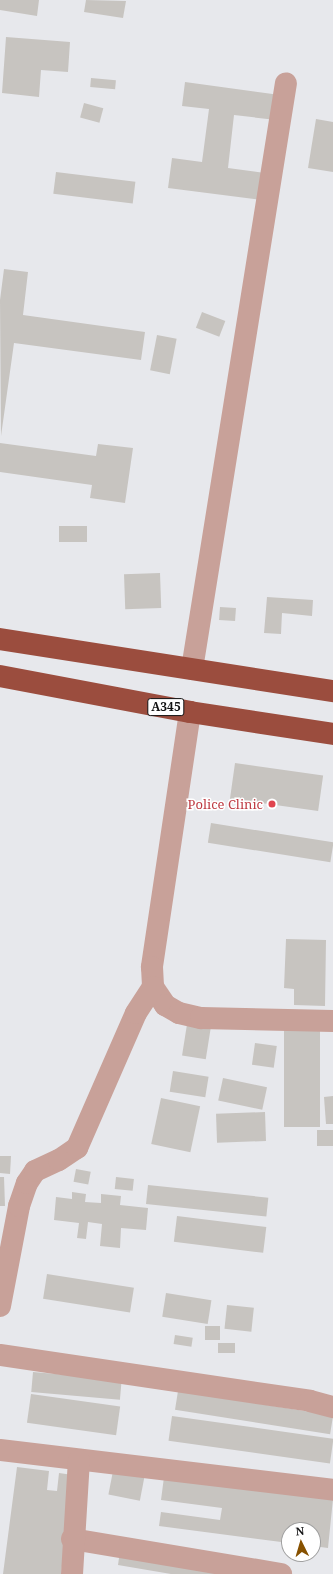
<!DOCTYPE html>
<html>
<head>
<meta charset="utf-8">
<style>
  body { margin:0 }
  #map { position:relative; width:333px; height:1574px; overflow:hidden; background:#e7e8ec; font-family:"Noto Serif",serif }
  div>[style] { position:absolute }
  .building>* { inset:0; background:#c7c4c0; transform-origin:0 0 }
  .minor>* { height:22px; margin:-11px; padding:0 11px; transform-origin:11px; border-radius:11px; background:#c8a199 }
  .highway>* { height:22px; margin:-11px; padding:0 11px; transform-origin:11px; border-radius:11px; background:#9b4d3e }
  .dots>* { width:11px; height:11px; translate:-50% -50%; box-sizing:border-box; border:2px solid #fff; border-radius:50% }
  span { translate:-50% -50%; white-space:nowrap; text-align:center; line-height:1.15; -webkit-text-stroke:3px #fff; paint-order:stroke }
  .shield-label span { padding:1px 3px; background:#fff; border:1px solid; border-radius:3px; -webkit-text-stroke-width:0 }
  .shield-label { font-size:12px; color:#111112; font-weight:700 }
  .health-label { font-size:13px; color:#be3a42 }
  .right { translate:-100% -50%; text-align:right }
  .north { position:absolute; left:281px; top:1522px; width:40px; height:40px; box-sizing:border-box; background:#fff; border:1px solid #a0a0a0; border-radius:50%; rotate:355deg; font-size:11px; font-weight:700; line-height:16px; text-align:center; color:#111112 }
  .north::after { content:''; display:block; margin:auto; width:14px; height:18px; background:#875100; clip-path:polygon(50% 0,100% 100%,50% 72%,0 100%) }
</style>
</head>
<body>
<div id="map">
  <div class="building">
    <div style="clip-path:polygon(0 0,39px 0,37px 16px,0 10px)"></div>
    <div style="clip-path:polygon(86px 0,126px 1px,123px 18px,84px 12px)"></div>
    <div style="clip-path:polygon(6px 37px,70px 42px,68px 72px,41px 70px,39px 97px,2px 93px)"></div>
    <div style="left:91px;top:78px;width:25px;height:9px;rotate:5deg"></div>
    <div style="clip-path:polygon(185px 82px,280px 95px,276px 120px,234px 115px,228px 168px,265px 173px,262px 200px,168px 188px,172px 158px,202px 162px,209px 109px,182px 106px)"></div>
    <div style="left:84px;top:103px;width:20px;height:15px;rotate:15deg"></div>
    <div style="clip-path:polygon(316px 119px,333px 122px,333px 172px,308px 168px)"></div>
    <div style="left:56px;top:172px;width:80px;height:22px;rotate:7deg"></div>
    <div style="clip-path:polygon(4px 269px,28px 272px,23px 315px,145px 332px,141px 360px,14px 343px,1px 436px,0 300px)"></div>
    <div style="left:202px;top:312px;width:25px;height:17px;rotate:21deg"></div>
    <div style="left:157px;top:335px;width:20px;height:36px;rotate:11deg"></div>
    <div style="clip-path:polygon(0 443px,96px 456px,98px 444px,133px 448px,125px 503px,90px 498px,92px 485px,0 472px)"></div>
    <div style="left:59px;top:526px;width:28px;height:16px"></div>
    <div style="left:160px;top:573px;width:35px;height:36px;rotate:88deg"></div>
    <div style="clip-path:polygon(267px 597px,313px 600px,312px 616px,282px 613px,281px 634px,264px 633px)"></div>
    <div style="left:220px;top:607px;width:16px;height:13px;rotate:4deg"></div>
    <div style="left:235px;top:763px;width:89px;height:36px;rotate:8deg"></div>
    <div style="left:211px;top:823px;width:124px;height:20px;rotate:9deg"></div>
    <div style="clip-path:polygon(286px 939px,326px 940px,325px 1006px,294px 1005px,294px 989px,284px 988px)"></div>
    <div style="left:188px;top:1018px;width:24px;height:38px;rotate:9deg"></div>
    <div style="left:284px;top:1028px;width:36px;height:99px"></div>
    <div style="left:255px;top:1043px;width:22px;height:22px;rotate:8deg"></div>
    <div style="left:173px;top:1071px;width:36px;height:21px;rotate:9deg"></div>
    <div style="left:223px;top:1078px;width:45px;height:23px;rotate:12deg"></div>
    <div style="clip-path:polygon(333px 1096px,333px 1124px,326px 1124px,324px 1097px)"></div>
    <div style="left:161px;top:1098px;width:40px;height:47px;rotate:12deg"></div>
    <div style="left:265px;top:1112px;width:29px;height:49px;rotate:88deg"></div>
    <div style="left:333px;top:1130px;width:16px;height:16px;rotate:90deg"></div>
    <div style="clip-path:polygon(0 1156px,11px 1156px,10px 1174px,0 1173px)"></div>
    <div style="left:76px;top:1169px;width:15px;height:13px;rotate:11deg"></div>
    <div style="clip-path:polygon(0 1177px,4px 1177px,5px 1206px,0 1206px)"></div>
    <div style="left:116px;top:1177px;width:18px;height:12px;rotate:6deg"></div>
    <div style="left:148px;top:1185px;width:121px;height:19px;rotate:6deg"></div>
    <div style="clip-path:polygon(72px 1192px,86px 1194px,85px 1202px,101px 1203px,101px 1194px,121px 1196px,120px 1205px,148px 1208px,146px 1230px,121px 1228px,120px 1248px,100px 1246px,102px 1224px,88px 1222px,86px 1239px,77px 1238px,79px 1223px,54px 1220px,56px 1197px,72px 1199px)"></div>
    <div style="left:177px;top:1216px;width:90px;height:26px;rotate:7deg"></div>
    <div style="left:47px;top:1274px;width:88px;height:25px;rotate:9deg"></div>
    <div style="left:166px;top:1293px;width:46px;height:24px;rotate:9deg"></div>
    <div style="left:227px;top:1305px;width:27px;height:24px;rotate:6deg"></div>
    <div style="left:205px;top:1326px;width:15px;height:14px"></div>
    <div style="left:175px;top:1335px;width:18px;height:9px;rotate:9deg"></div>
    <div style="left:218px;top:1343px;width:17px;height:10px"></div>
    <div style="left:33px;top:1372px;width:89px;height:20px;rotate:5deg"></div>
    <div style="left:178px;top:1391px;width:157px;height:19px;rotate:9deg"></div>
    <div style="left:31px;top:1394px;width:90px;height:29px;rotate:8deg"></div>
    <div style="left:172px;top:1416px;width:163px;height:25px;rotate:8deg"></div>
    <div style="clip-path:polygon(17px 1467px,49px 1471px,47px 1490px,57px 1491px,59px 1473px,73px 1475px,61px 1574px,3px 1574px)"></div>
    <div style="left:113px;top:1471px;width:32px;height:24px;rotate:11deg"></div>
    <div style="clip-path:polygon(164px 1477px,333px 1499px,328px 1548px,313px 1546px,313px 1530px,289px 1530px,289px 1543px,159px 1526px,161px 1512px,220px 1520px,222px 1508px,161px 1500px)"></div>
    <div style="clip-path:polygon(120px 1551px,253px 1574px,171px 1574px,118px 1565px)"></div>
  </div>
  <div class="minor">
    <div style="left:192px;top:669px;width:593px;rotate:-80.89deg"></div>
    <div style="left:190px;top:712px;width:258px;rotate:98.5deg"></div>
    <div style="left:152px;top:967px;width:20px;rotate:87deg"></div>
    <div style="left:153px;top:987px;width:22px;rotate:56deg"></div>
    <div style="left:165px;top:1005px;width:16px;rotate:30deg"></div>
    <div style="left:179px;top:1013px;width:23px;rotate:13deg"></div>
    <div style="left:201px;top:1018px;width:132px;rotate:1.3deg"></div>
    <div style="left:0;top:1306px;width:102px;rotate:-79.2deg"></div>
    <div style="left:19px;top:1206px;width:24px;rotate:-71deg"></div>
    <div style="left:27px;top:1183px;width:14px;rotate:-56deg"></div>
    <div style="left:35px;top:1171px;width:26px;rotate:-25deg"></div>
    <div style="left:59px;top:1160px;width:22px;rotate:-34deg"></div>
    <div style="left:77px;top:1148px;width:147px;rotate:-66.4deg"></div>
    <div style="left:136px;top:1013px;width:31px;rotate:-57deg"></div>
    <div style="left:0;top:1355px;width:313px;rotate:8.4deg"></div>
    <div style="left:310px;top:1401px;width:24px;rotate:15deg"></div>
    <div style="left:0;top:1450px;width:335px;rotate:6.8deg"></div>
    <div style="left:72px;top:1539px;width:212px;rotate:9.5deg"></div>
    <div style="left:72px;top:1574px;width:114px;rotate:-86.5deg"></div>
  </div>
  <div class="highway">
    <div style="left:0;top:639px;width:337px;rotate:8.9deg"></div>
    <div style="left:0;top:676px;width:193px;rotate:10.7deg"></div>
    <div style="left:190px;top:712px;width:145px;rotate:8.7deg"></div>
  </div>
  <div class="dots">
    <div style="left:272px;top:804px;background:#e0444e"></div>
  </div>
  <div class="shield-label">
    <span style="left:166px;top:707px">A345</span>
  </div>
  <div class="health-label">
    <span class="right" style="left:263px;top:804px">Police Clinic</span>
  </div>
  <div class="north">N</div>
</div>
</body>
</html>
